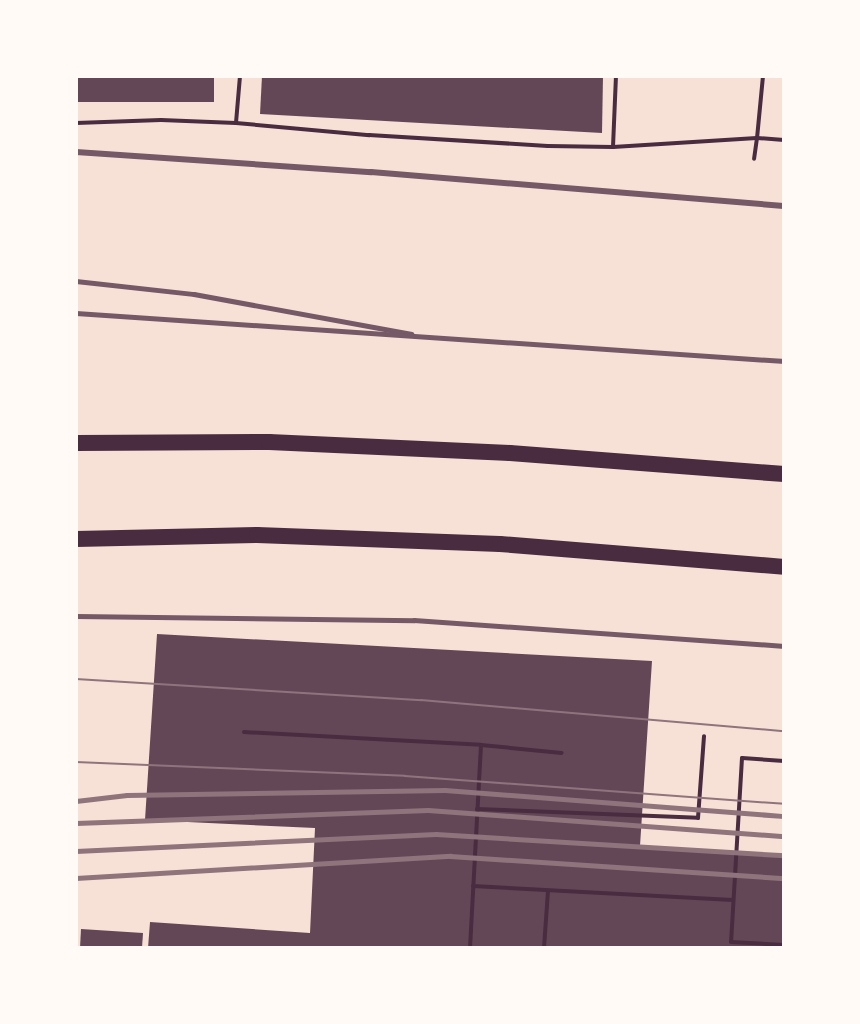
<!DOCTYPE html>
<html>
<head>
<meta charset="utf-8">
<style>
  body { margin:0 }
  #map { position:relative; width:860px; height:1024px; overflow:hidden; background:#f7e1d7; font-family:"Roboto Serif",serif }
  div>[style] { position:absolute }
  .building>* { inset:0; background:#644757; transform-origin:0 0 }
  .path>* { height:4px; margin:-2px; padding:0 2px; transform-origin:2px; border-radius:2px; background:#4a2c40 }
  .service>* { height:4.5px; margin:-2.25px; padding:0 2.25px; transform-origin:2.25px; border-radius:2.25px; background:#755966 }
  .minor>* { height:6px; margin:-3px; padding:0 3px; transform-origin:3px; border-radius:3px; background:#755966 }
  .trunk>* { height:16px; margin:-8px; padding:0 8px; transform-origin:8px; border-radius:8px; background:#4a2c40 }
  .tram>* { height:1.5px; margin:-0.75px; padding:0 0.75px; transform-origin:0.75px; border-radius:0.75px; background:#8f747c }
  .rail>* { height:4.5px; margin:-2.25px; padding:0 2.25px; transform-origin:2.25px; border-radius:2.25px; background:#8f747c }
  span { translate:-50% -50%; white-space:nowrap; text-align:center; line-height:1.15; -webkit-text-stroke:6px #fffaf5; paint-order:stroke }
  .frame { position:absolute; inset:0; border:78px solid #fffaf5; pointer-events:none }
</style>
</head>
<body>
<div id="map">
  <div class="building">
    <div style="left:76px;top:76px;width:138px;height:26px"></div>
    <div style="clip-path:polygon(262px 76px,603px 76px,602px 133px,260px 114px)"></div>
    <div style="clip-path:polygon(157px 634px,652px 661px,640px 846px,784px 856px,784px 948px,148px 948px,150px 922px,310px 933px,315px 828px,145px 820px)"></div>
    <div style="clip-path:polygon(81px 929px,143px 933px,142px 948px,80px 948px)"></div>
  </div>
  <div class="path">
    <div style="left:240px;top:76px;width:47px;rotate:94.9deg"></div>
    <div style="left:236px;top:123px;width:134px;rotate:5.2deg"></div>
    <div style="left:369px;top:135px;width:179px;rotate:3.5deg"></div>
    <div style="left:548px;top:146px;width:65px;rotate:0.9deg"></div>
    <div style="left:613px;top:147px;width:144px;rotate:-3.6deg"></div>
    <div style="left:757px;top:138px;width:21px;rotate:98deg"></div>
    <div style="left:763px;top:76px;width:62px;rotate:95.5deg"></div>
    <div style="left:757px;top:138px;width:27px;rotate:4deg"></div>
    <div style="left:76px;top:123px;width:85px;rotate:-2deg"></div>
    <div style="left:161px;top:120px;width:75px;rotate:2.3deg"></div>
    <div style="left:613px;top:147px;width:71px;rotate:-87.6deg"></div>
    <div style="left:244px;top:732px;width:237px;rotate:3.1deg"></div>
    <div style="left:481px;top:745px;width:81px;rotate:5.6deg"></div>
    <div style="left:784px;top:761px;width:42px;rotate:-175.9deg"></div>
    <div style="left:742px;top:758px;width:184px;rotate:93.4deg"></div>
    <div style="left:731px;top:942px;width:53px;rotate:3.2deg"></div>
    <div style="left:477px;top:809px;width:221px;rotate:2.3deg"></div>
    <div style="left:698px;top:818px;width:82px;rotate:-85.8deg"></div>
    <div style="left:473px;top:886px;width:260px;rotate:3.1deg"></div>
    <div style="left:470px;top:948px;width:203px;rotate:-86.9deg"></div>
    <div style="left:544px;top:948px;width:57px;rotate:-86deg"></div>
  </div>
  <div class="service">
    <div style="left:76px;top:281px;width:119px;rotate:6.3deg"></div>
    <div style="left:194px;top:294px;width:221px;rotate:10.4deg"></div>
    <div style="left:76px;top:313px;width:710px;rotate:3.88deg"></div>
    <div style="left:76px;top:616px;width:338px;rotate:0.7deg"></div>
    <div style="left:414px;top:620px;width:371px;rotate:4deg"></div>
  </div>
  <div class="minor">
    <div style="left:76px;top:152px;width:296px;rotate:3.9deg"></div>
    <div style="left:371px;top:172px;width:414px;rotate:4.7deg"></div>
  </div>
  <div class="trunk">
    <div style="left:76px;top:443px;width:193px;rotate:-0.3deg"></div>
    <div style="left:269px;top:442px;width:241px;rotate:2.6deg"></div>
    <div style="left:510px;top:453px;width:275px;rotate:4.4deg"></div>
    <div style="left:76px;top:539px;width:181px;rotate:-1.3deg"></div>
    <div style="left:257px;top:535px;width:243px;rotate:2.1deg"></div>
    <div style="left:500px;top:544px;width:285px;rotate:4.6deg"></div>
  </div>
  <div class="tram">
    <div style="left:76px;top:679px;width:346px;rotate:3.5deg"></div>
    <div style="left:421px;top:700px;width:364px;rotate:4.9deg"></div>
    <div style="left:76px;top:762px;width:329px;rotate:2.4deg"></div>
    <div style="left:405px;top:776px;width:380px;rotate:4.2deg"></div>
  </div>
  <div class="rail">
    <div style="left:76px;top:801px;width:51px;rotate:-6.7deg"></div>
    <div style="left:127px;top:795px;width:318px;rotate:-0.9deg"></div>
    <div style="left:445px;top:790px;width:340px;rotate:4.4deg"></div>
    <div style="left:76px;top:823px;width:352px;rotate:-2.1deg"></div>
    <div style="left:428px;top:810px;width:357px;rotate:4.2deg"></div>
    <div style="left:76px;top:851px;width:360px;rotate:-2.7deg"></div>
    <div style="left:436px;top:834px;width:349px;rotate:3.5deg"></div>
    <div style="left:76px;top:878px;width:375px;rotate:-3.4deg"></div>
    <div style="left:450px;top:856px;width:335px;rotate:3.8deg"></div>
  </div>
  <div class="frame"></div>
</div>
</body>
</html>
